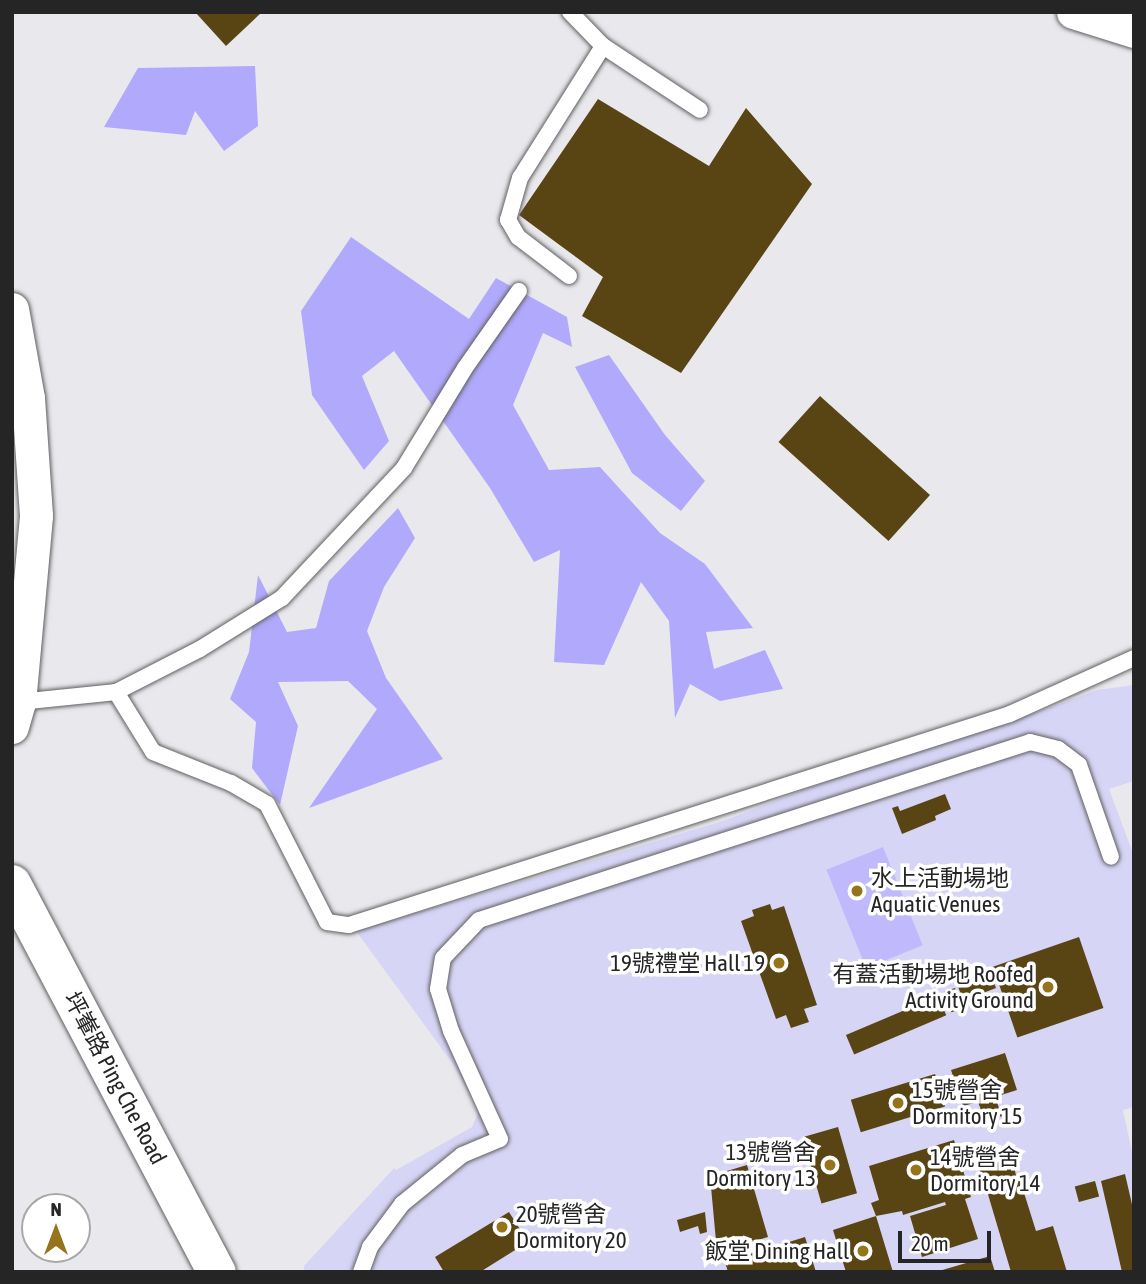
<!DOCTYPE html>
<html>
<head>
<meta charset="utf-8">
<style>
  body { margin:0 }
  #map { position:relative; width:1146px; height:1284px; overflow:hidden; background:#e9e9ed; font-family:"Asap Condensed","Noto Sans SC",sans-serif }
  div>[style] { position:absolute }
  .green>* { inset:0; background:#d7d5f5 }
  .forest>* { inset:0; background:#b1a9fc }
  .water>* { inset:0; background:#c0bafd; transform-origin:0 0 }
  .building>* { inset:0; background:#594414; transform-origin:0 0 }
  .roads { filter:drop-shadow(0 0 2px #606063) drop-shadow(0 0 2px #606063) }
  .lane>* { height:16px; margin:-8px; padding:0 8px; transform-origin:8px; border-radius:8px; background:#fff }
  .street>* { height:33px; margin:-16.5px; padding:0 16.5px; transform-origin:16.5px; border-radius:16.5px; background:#fff }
  .secondary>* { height:38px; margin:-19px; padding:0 19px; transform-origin:19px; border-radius:19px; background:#fff }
  .dots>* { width:19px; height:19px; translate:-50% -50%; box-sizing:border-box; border:4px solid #fff; border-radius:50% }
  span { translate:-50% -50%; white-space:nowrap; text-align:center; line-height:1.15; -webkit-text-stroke:7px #fff; paint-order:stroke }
  .poi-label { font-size:23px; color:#252526 }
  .left { translate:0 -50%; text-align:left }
  .right { translate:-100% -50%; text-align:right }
  .street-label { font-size:23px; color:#252526 }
  .frame { position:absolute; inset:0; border:14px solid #252526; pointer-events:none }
  .north { position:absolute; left:21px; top:1193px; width:70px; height:70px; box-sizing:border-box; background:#fff; border:2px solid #a8a8a8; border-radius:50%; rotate:0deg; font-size:19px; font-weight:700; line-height:28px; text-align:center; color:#252526 }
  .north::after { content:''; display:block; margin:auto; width:24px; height:32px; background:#96741c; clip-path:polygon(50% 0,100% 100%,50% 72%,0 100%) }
  .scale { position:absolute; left:898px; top:1231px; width:93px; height:32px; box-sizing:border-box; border:4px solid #252526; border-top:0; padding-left:9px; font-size:21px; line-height:24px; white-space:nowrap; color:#252526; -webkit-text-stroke:5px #fff; paint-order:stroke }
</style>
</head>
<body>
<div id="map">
  <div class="green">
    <div style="clip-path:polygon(1134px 685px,1134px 781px,1109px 789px,1134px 856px,1134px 1107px,1123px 1110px,1134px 1161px,1134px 1272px,304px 1272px,304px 1266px,394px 1168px,396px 1170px,472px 1127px,479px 1111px,453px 1064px,356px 931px,723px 821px,892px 756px,1032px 714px,1097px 690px)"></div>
  </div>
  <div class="forest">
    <div style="clip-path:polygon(255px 66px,258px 126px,224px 151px,195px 111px,186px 135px,104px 127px,138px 68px)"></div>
    <div style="clip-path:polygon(351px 237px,469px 319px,496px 278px,567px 317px,572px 347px,543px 333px,513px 405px,549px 470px,600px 467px,660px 533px,705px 564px,753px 628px,706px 632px,714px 669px,765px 650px,783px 689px,720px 701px,690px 684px,675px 718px,669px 621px,641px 582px,604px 665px,554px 662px,560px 550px,534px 562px,490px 488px,394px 351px,362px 376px,389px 441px,364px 470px,312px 395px,301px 311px)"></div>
    <div style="clip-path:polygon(609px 355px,665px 435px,705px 481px,681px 511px,632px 473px,575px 367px)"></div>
    <div style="clip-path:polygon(398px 508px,415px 538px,384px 587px,367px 631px,386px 678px,443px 759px,309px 808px,377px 709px,348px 681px,278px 682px,298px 726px,280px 805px,252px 768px,256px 722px,230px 699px,249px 652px,258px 575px,287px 632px,316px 628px,329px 581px)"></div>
  </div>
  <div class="water">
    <div style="left:883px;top:847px;width:106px;height:61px;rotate:68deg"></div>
  </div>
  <div class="building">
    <div style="clip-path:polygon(195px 12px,262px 12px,226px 46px)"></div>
    <div style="clip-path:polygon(598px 99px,709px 166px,746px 108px,812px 184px,681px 373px,582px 316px,603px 277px,519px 215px)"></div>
    <div style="left:820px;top:396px;width:148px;height:62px;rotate:42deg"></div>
    <div style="clip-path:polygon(945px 794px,951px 809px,935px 816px,936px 820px,902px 834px,892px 808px,898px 806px,900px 811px)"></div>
    <div style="clip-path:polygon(770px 904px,772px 910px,784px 906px,817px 1005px,804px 1009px,809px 1022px,791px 1028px,786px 1015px,776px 1019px,741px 921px,754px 916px,752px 910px)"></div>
    <div style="left:1079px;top:937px;width:75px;height:91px;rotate:71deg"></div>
    <div style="left:991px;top:975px;width:14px;height:35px;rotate:69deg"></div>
    <div style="left:955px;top:988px;width:22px;height:11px;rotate:72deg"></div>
    <div style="left:938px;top:996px;width:21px;height:100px;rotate:67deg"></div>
    <div style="clip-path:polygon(1005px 1053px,1017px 1090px,995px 1097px,1002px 1116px,986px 1123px,978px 1102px,963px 1106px,951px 1070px)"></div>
    <div style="left:935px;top:1074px;width:34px;height:88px;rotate:73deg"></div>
    <div style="left:838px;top:1127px;width:69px;height:37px;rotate:74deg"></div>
    <div style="clip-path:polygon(954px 1140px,971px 1197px,965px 1199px,978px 1239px,922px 1257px,910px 1216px,946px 1205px,945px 1202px,903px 1215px,902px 1211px,876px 1216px,893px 1272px,846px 1272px,833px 1230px,876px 1216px,871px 1203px,879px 1200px,869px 1166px)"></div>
    <div style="left:1012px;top:1159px;width:21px;height:34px;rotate:76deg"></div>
    <div style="clip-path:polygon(747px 1165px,768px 1237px,717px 1252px,710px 1176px)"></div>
    <div style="clip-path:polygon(1125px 1174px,1134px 1213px,1134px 1272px,1122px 1272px,1101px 1181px)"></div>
    <div style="clip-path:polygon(1020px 1180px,1036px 1231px,1053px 1226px,1067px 1272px,1011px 1272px,987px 1191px)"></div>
    <div style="left:1095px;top:1181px;width:16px;height:21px;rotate:75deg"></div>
    <div style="clip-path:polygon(509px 1212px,528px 1242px,480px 1272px,444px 1272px,435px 1257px)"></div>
    <div style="clip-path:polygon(705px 1212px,707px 1232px,700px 1234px,698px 1226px,680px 1232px,677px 1220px)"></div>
    <div style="clip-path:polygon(805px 1237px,816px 1272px,728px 1272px,725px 1262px)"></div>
    <div style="clip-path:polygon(990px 1256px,995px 1272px,939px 1272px,939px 1271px)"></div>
  </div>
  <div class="roads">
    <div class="lane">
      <div style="left:570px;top:12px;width:47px;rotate:45.9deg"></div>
      <div style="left:603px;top:46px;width:116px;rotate:33.4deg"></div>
      <div style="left:569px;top:276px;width:64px;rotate:-142.6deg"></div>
      <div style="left:518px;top:237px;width:20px;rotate:-120deg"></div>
      <div style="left:508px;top:220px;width:44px;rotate:-74.1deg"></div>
      <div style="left:520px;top:178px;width:156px;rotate:-57.8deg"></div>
      <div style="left:116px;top:692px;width:70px;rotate:58.3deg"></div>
      <div style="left:153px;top:752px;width:84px;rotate:21.7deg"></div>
      <div style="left:231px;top:783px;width:42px;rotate:30.3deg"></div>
      <div style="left:267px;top:804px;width:132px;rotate:63deg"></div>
      <div style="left:327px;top:922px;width:22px;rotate:8deg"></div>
      <div style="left:349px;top:925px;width:694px;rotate:-17.7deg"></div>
      <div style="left:1010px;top:714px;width:136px;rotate:-24.3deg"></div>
      <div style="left:19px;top:702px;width:98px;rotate:-5.9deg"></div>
      <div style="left:116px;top:692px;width:94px;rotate:-27.1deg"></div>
      <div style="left:200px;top:649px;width:97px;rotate:-31.9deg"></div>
      <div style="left:282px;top:598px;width:178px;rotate:-46.8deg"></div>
      <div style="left:404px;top:468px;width:117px;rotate:-58.6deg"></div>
      <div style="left:465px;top:368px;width:94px;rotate:-55deg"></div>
      <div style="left:361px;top:1272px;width:27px;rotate:-70deg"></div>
      <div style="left:370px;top:1247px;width:54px;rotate:-53.3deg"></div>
      <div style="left:402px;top:1204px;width:77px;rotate:-39.2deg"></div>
      <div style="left:462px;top:1155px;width:41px;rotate:-22.8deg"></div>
      <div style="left:500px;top:1139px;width:119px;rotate:-114.4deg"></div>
      <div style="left:451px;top:1031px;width:44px;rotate:-107.2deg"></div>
      <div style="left:438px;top:989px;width:31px;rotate:-81deg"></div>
      <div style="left:443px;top:958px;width:52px;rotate:-46.5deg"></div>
      <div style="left:479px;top:920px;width:579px;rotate:-17.9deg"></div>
      <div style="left:1030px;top:742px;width:29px;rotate:14deg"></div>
      <div style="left:1058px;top:749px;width:26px;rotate:37deg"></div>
      <div style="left:1079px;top:765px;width:97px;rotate:70.8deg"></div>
    </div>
    <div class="street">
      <div style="left:1073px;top:12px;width:64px;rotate:17.3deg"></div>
      <div style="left:12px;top:309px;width:90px;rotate:79.8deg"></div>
      <div style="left:28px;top:398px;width:118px;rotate:86.1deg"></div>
      <div style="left:36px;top:516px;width:187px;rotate:95.2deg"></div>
      <div style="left:19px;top:702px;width:26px;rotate:106deg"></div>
    </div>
    <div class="secondary">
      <div style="left:12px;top:884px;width:439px;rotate:62.2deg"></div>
    </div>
  </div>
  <div class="dots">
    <div style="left:857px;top:891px;background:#96741c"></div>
    <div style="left:779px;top:963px;background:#96741c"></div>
    <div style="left:1048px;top:987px;background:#96741c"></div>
    <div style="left:898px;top:1103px;background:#96741c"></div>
    <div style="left:830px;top:1165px;background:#96741c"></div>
    <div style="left:916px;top:1170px;background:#96741c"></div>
    <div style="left:502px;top:1227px;background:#96741c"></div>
    <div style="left:863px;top:1251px;background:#96741c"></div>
  </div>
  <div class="poi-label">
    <span class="left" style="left:871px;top:891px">水上活動場地<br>Aquatic Venues</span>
    <span class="right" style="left:765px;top:963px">19號禮堂 Hall 19</span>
    <span class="right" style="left:1034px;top:987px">有蓋活動場地 Roofed<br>Activity Ground</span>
    <span class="left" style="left:912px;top:1103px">15號營舍<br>Dormitory 15</span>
    <span class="right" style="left:816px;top:1165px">13號營舍<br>Dormitory 13</span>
    <span class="left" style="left:930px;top:1170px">14號營舍<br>Dormitory 14</span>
    <span class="left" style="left:516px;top:1227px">20號營舍<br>Dormitory 20</span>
    <span class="right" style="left:849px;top:1251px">飯堂 Dining Hall</span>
  </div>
  <div class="street-label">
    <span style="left:115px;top:1078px;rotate:62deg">坪輋路 Ping Che Road</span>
  </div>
  <div class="frame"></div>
  <div class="north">N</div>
  <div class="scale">20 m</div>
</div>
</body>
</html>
